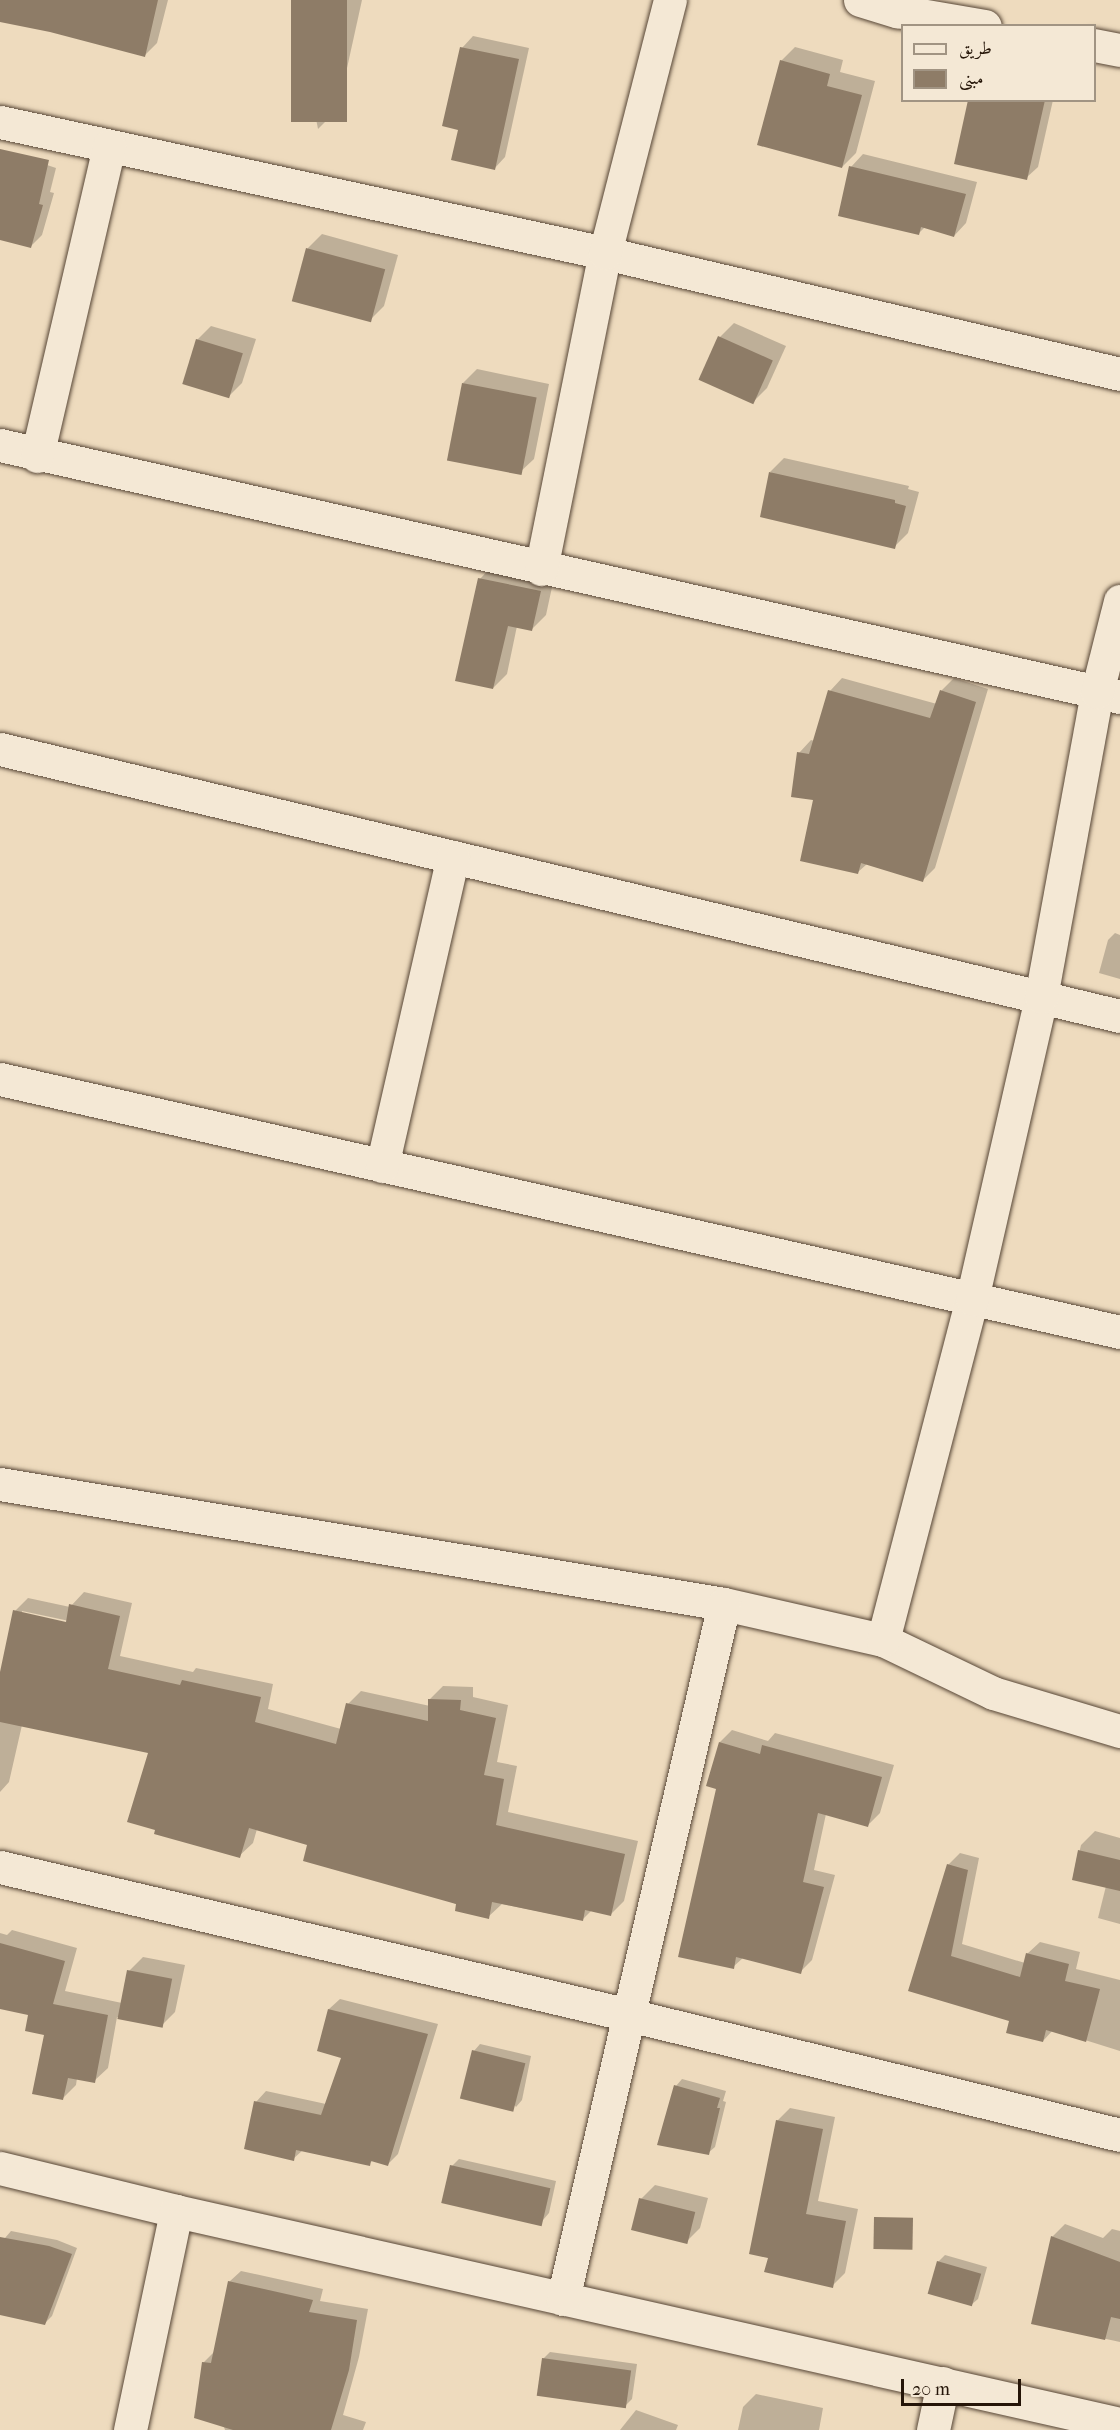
<!DOCTYPE html>
<html>
<head>
<meta charset="utf-8">
<style>
  body { margin:0 }
  #map { position:relative; width:1120px; height:2430px; overflow:hidden; background:#eedbbe; font-family:"IM FELL French Canon",Amiri,serif }
  div>[style] { position:absolute }
  .shadow>* { inset:0; background:#0003 }
  .building>* { inset:0; background:#8e7c67; transform-origin:0 0 }
  .roads { filter:drop-shadow(0 0 2px #574636) drop-shadow(0 0 2px #574636) }
  .minor>* { height:33px; margin:-16.5px; padding:0 16.5px; transform-origin:16.5px; border-radius:16.5px; background:#f4e8d5 }
  span { translate:-50% -50%; white-space:nowrap; text-align:center; line-height:1.15; -webkit-text-stroke:4.5px #f4e8d5; paint-order:stroke }
  .legend { position:absolute; left:901px; top:24px; width:195px; height:78px; box-sizing:border-box; background:#f4e8d5; border:2px solid #a19483; margin:0; padding:8px 10px; list-style:none; font-size:18px; color:#251508 }
  .legend li { display:flex; align-items:center; gap:12px; height:30px }
  .legend b { width:30px; border:2px solid #a19483 }
  .scale { position:absolute; left:901px; top:2379px; width:120px; height:27px; box-sizing:border-box; border:3px solid #251508; border-top:0; padding-left:8px; font-size:18px; line-height:21px; white-space:nowrap; color:#251508; -webkit-text-stroke:4px #f4e8d5; paint-order:stroke }
</style>
</head>
<body>
<div id="map">
  <div class="shadow">
    <div style="clip-path:polygon(0 0,168px 0,157px 43px,144px 56px,50px 30px,0 21px)"></div>
    <div style="clip-path:polygon(293px 0,362px 0,338px 109px,318px 129px)"></div>
    <div style="clip-path:polygon(473px 36px,529px 48px,505px 157px,494px 169px,460px 129px,462px 48px)"></div>
    <div style="clip-path:polygon(795px 47px,843px 60px,840px 72px,875px 81px,856px 153px,842px 167px,781px 61px)"></div>
    <div style="clip-path:polygon(969px 100px,1053px 100px,1038px 167px,1026px 178px)"></div>
    <div style="clip-path:polygon(2px 150px,56px 168px,50px 192px,54px 193px,42px 235px,30px 247px,0 238px)"></div>
    <div style="clip-path:polygon(863px 154px,977px 182px,966px 223px,954px 236px,925px 227px,919px 233px,851px 167px)"></div>
    <div style="clip-path:polygon(322px 234px,398px 255px,384px 306px,370px 320px,294px 300px,308px 248px)"></div>
    <div style="clip-path:polygon(734px 323px,786px 346px,767px 388px,753px 402px,720px 337px)"></div>
    <div style="clip-path:polygon(211px 326px,256px 339px,242px 383px,228px 397px,197px 340px)"></div>
    <div style="clip-path:polygon(477px 369px,549px 384px,534px 459px,519px 473px,463px 383px)"></div>
    <div style="clip-path:polygon(784px 458px,909px 486px,908px 489px,919px 492px,908px 533px,894px 547px,770px 472px)"></div>
    <div style="clip-path:polygon(494px 564px,554px 578px,546px 615px,532px 629px,517px 626px,507px 674px,493px 688px,480px 579px)"></div>
    <div style="clip-path:polygon(842px 678px,937px 704px,942px 690px,954px 678px,988px 689px,935px 868px,922px 881px,867px 864px,858px 872px,815px 799px,799px 753px,811px 740px,815px 741px,830px 691px)"></div>
    <div style="clip-path:polygon(1115px 933px,1120px 935px,1120px 979px,1099px 973px,1108px 940px)"></div>
    <div style="clip-path:polygon(evenodd,84px 1592px,132px 1603px,120px 1656px,193px 1672px,196px 1668px,273px 1684px,268px 1709px,341px 1729px,348px 1704px,361px 1691px,430px 1706px,430px 1699px,443px 1686px,473px 1687px,473px 1697px,508px 1705px,497px 1762px,517px 1766px,508px 1812px,638px 1841px,624px 1901px,611px 1914px,592px 1910px,582px 1920px,502px 1904px,488px 1917px,308px 1844px,257px 1829px,253px 1843px,239px 1856px,150px 1752px,22px 1725px,9px 1782px,0 1792px,0 1679px,15px 1611px,28px 1598px,70px 1607px,84px 1592px,22px 1611px,74px 1622px,73px 1625px,22px 1614px,22px 1611px)"></div>
    <div style="clip-path:polygon(732px 1730px,768px 1741px,775px 1733px,894px 1765px,880px 1813px,868px 1825px,826px 1814px,814px 1870px,835px 1875px,812px 1960px,800px 1972px,744px 1957px,733px 1967px,718px 1788px,720px 1742px)"></div>
    <div style="clip-path:polygon(1095px 1831px,1120px 1838px,1120px 1924px,1098px 1918px,1106px 1886px,1073px 1879px,1081px 1845px)"></div>
    <div style="clip-path:polygon(960px 1853px,979px 1858px,962px 1944px,1025px 1963px,1027px 1954px,1040px 1942px,1080px 1952px,1076px 1969px,1120px 1980px,1120px 2051px,1053px 2030px,1043px 2041px,1010px 2020px,909px 1990px,948px 1865px)"></div>
    <div style="clip-path:polygon(12px 1930px,77px 1948px,65px 1991px,122px 2003px,129px 1971px,143px 1957px,185px 1965px,175px 2012px,161px 2026px,117px 2017px,108px 2068px,94px 2081px,77px 2078px,76px 2085px,63px 2098px,46px 2034px,30px 2014px,0 2008px,0 1933px,7px 1935px)"></div>
    <div style="clip-path:polygon(340px 1999px,438px 2024px,398px 2154px,387px 2165px,373px 2160px,369px 2164px,303px 2150px,293px 2159px,256px 2102px,266px 2091px,326px 2104px,343px 2058px,329px 2009px)"></div>
    <div style="clip-path:polygon(480px 2044px,531px 2056px,522px 2100px,516px 2107px,474px 2051px)"></div>
    <div style="clip-path:polygon(682px 2079px,726px 2091px,723px 2101px,726px 2102px,715px 2147px,708px 2153px,676px 2086px)"></div>
    <div style="clip-path:polygon(790px 2108px,835px 2117px,818px 2201px,858px 2209px,845px 2273px,832px 2286px,770px 2257px,777px 2121px)"></div>
    <div style="clip-path:polygon(459px 2159px,556px 2181px,549px 2213px,543px 2220px,452px 2166px)"></div>
    <div style="clip-path:polygon(655px 2185px,708px 2198px,700px 2228px,686px 2242px,641px 2199px)"></div>
    <div style="clip-path:polygon(1065px 2224px,1103px 2238px,1112px 2229px,1120px 2231px,1120px 2342px,1033px 2323px,1052px 2237px)"></div>
    <div style="clip-path:polygon(11px 2231px,57px 2240px,77px 2248px,52px 2316px,45px 2323px,0 2314px,0 2261px,5px 2238px)"></div>
    <div style="clip-path:polygon(945px 2255px,987px 2267px,978px 2299px,971px 2305px,938px 2262px)"></div>
    <div style="clip-path:polygon(241px 2271px,323px 2289px,320px 2301px,368px 2309px,359px 2357px,343px 2415px,366px 2422px,363px 2430px,225px 2430px,203px 2363px,215px 2351px,229px 2282px)"></div>
    <div style="clip-path:polygon(550px 2352px,637px 2364px,632px 2399px,625px 2406px,543px 2359px)"></div>
    <div style="clip-path:polygon(756px 2394px,823px 2408px,819px 2430px,738px 2430px,743px 2407px)"></div>
    <div style="clip-path:polygon(636px 2410px,678px 2425px,676px 2430px,620px 2430px)"></div>
  </div>
  <div class="building">
    <div style="clip-path:polygon(0 0,158px 0,145px 57px,50px 32px,0 22px)"></div>
    <div style="left:291px;top:0;width:56px;height:122px"></div>
    <div style="clip-path:polygon(460px 47px,519px 59px,495px 170px,451px 160px,458px 130px,442px 126px)"></div>
    <div style="clip-path:polygon(780px 60px,830px 74px,827px 86px,862px 95px,842px 168px,757px 145px)"></div>
    <div style="clip-path:polygon(968px 100px,1045px 100px,1027px 180px,954px 164px)"></div>
    <div style="clip-path:polygon(0 149px,49px 160px,39px 204px,43px 205px,31px 248px,0 240px)"></div>
    <div style="clip-path:polygon(849px 166px,966px 194px,954px 237px,921px 227px,919px 235px,838px 216px)"></div>
    <div style="left:306px;top:248px;width:82px;height:55px;rotate:15deg"></div>
    <div style="left:718px;top:336px;width:60px;height:48px;rotate:24deg"></div>
    <div style="left:196px;top:339px;width:49px;height:47px;rotate:17deg"></div>
    <div style="left:462px;top:383px;width:76px;height:79px;rotate:11deg"></div>
    <div style="clip-path:polygon(769px 472px,895px 500px,895px 503px,906px 506px,895px 549px,760px 517px)"></div>
    <div style="clip-path:polygon(478px 578px,541px 591px,532px 631px,508px 626px,493px 689px,455px 681px)"></div>
    <div style="clip-path:polygon(828px 690px,930px 718px,940px 690px,976px 702px,923px 882px,861px 863px,858px 874px,800px 861px,813px 800px,791px 797px,797px 752px,809px 754px)"></div>
    <div style="clip-path:polygon(69px 1604px,120px 1616px,108px 1669px,180px 1685px,182px 1680px,261px 1697px,255px 1722px,336px 1744px,346px 1703px,428px 1721px,428px 1699px,461px 1700px,460px 1710px,496px 1718px,484px 1775px,504px 1779px,496px 1825px,625px 1854px,611px 1916px,585px 1910px,583px 1921px,492px 1902px,489px 1919px,455px 1911px,456px 1904px,303px 1861px,307px 1845px,249px 1828px,240px 1858px,154px 1834px,155px 1830px,127px 1822px,148px 1753px,0 1722px,0 1672px,13px 1610px,66px 1622px)"></div>
    <div style="clip-path:polygon(719px 1742px,760px 1754px,762px 1745px,882px 1777px,868px 1827px,818px 1813px,803px 1882px,824px 1887px,801px 1974px,736px 1957px,734px 1969px,678px 1957px,716px 1789px,706px 1786px)"></div>
    <div style="clip-path:polygon(1078px 1850px,1120px 1860px,1120px 1891px,1072px 1880px)"></div>
    <div style="clip-path:polygon(947px 1864px,968px 1870px,951px 1956px,1020px 1977px,1026px 1953px,1069px 1964px,1065px 1981px,1100px 1989px,1086px 2042px,1046px 2030px,1043px 2042px,1006px 2033px,1009px 2021px,908px 1991px)"></div>
    <div style="clip-path:polygon(0 1943px,65px 1961px,53px 2004px,108px 2015px,95px 2083px,68px 2078px,63px 2100px,32px 2094px,44px 2035px,25px 2031px,28px 2015px,0 2009px)"></div>
    <div style="left:127px;top:1970px;width:46px;height:50px;rotate:11deg"></div>
    <div style="clip-path:polygon(328px 2009px,428px 2034px,388px 2166px,371px 2161px,370px 2166px,296px 2150px,294px 2161px,244px 2149px,254px 2101px,321px 2115px,341px 2058px,317px 2051px)"></div>
    <div style="left:472px;top:2050px;width:55px;height:50px;rotate:14deg"></div>
    <div style="clip-path:polygon(674px 2085px,720px 2098px,717px 2108px,720px 2108px,709px 2155px,657px 2145px)"></div>
    <div style="clip-path:polygon(776px 2120px,823px 2129px,806px 2214px,846px 2221px,833px 2288px,764px 2272px,768px 2258px,749px 2254px)"></div>
    <div style="left:450px;top:2165px;width:103px;height:39px;rotate:13deg"></div>
    <div style="left:639px;top:2198px;width:58px;height:33px;rotate:14deg"></div>
    <div style="left:874px;top:2217px;width:39px;height:32px;rotate:1deg"></div>
    <div style="clip-path:polygon(1051px 2236px,1120px 2262px,1120px 2319px,1111px 2317px,1105px 2340px,1031px 2324px)"></div>
    <div style="clip-path:polygon(0 2237px,49px 2246px,72px 2254px,45px 2325px,0 2315px)"></div>
    <div style="left:937px;top:2261px;width:46px;height:34px;rotate:16deg"></div>
    <div style="clip-path:polygon(228px 2281px,313px 2300px,309px 2312px,357px 2320px,349px 2370px,331px 2430px,233px 2430px,194px 2418px,202px 2362px,211px 2363px)"></div>
    <div style="left:542px;top:2358px;width:90px;height:38px;rotate:8deg"></div>
  </div>
  <div class="roads">
    <div class="minor">
      <div style="left:860px;top:0;width:39px;rotate:17deg"></div>
      <div style="left:897px;top:11px;width:89px;rotate:9.7deg"></div>
      <div style="left:1094px;top:45px;width:26px;rotate:11deg"></div>
      <div style="left:0;top:122px;width:619px;rotate:12.22deg"></div>
      <div style="left:605px;top:253px;width:529px;rotate:13.22deg"></div>
      <div style="left:0;top:445px;width:1148px;rotate:12.68deg"></div>
      <div style="left:37px;top:456px;width:318px;rotate:-76.9deg"></div>
      <div style="left:541px;top:569px;width:322px;rotate:-78.6deg"></div>
      <div style="left:605px;top:253px;width:261px;rotate:-75.6deg"></div>
      <div style="left:0;top:749px;width:1151px;rotate:13.41deg"></div>
      <div style="left:0;top:1079px;width:1148px;rotate:12.73deg"></div>
      <div style="left:382px;top:1166px;width:317px;rotate:-77.1deg"></div>
      <div style="left:0;top:1484px;width:734px;rotate:9.41deg"></div>
      <div style="left:724px;top:1604px;width:163px;rotate:12.8deg"></div>
      <div style="left:883px;top:1640px;width:122px;rotate:25.7deg"></div>
      <div style="left:993px;top:1693px;width:133px;rotate:16.7deg"></div>
      <div style="left:883px;top:1640px;width:352px;rotate:-75.4deg"></div>
      <div style="left:972px;top:1299px;width:310px;rotate:-77.1deg"></div>
      <div style="left:1041px;top:997px;width:310px;rotate:-79.6deg"></div>
      <div style="left:1097px;top:692px;width:94px;rotate:-75.8deg"></div>
      <div style="left:0;top:1867px;width:646px;rotate:13.24deg"></div>
      <div style="left:629px;top:2015px;width:505px;rotate:13.73deg"></div>
      <div style="left:0;top:2168px;width:181px;rotate:13.7deg"></div>
      <div style="left:176px;top:2211px;width:968px;rotate:12.72deg"></div>
      <div style="left:563px;top:2299px;width:713px;rotate:-76.96deg"></div>
      <div style="left:130px;top:2430px;width:224px;rotate:-78.1deg"></div>
      <div style="left:933px;top:2430px;width:48px;rotate:-78deg"></div>
    </div>
  </div>
  <ul class="legend">
  <li><b style="height:8px;background:#f4e8d5"></b>طريق</li>
  <li><b style="height:16px;background:#8e7c67"></b>مبنى</li>
  </ul>
  <div class="scale">20 m</div>
</div>
</body>
</html>
